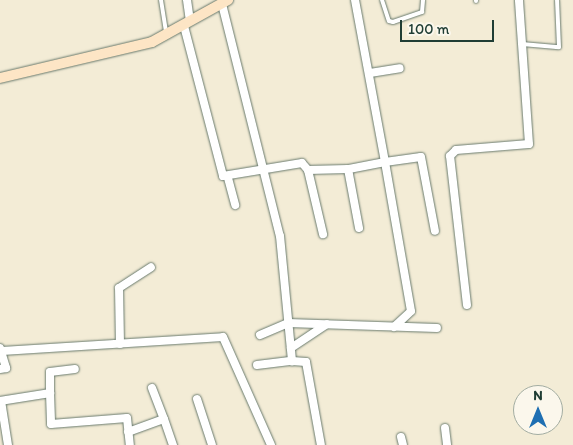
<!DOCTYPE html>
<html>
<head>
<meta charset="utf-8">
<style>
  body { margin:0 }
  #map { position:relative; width:573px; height:445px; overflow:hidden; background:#f3ecd6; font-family:Itim,sans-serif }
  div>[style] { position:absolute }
  .roads { filter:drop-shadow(0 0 1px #697a6d) drop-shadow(0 0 1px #697a6d) }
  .lane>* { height:4px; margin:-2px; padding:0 2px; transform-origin:2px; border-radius:2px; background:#fff }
  .street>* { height:8px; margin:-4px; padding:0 4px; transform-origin:4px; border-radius:4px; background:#fff }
  .secondary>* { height:10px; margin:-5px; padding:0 5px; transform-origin:5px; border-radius:5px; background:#fde5c5 }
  span { translate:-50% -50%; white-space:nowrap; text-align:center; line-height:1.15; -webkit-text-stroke:4px #fbf7ec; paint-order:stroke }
  .north { position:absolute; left:513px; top:385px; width:50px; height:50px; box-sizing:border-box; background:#fbf7ec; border:1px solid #a3ada2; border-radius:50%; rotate:0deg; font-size:14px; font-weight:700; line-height:20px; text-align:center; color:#1f3d34 }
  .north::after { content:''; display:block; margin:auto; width:18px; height:22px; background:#1f6fb2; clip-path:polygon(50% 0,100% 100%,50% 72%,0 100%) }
  .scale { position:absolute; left:400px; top:20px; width:94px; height:22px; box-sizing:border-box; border:2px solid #1f3d34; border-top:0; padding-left:6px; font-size:15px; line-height:18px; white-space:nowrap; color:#1f3d34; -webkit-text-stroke:4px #fbf7ec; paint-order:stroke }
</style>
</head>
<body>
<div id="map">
  <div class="roads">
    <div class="lane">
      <div style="left:161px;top:0;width:33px;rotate:81deg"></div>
      <div style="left:382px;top:0;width:22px;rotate:72deg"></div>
      <div style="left:389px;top:21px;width:4px;rotate:14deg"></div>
      <div style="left:393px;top:22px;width:31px;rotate:-19deg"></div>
      <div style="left:422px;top:12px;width:12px;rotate:-85deg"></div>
      <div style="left:476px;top:0;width:1px;rotate:90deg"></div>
      <div style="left:522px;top:44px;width:37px;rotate:5deg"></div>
      <div style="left:559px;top:47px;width:47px;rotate:-92.4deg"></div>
    </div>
    <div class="street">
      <div style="left:187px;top:0;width:21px;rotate:82deg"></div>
      <div style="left:355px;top:0;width:165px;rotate:79.5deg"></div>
      <div style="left:385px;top:162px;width:38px;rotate:169deg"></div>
      <div style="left:348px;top:169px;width:60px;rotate:79.4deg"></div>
      <div style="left:222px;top:4px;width:239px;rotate:76deg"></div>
      <div style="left:280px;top:236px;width:126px;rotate:84.5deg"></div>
      <div style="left:292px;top:361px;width:14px;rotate:4deg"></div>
      <div style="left:306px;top:362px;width:84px;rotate:79.8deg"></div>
      <div style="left:184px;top:26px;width:155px;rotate:75.4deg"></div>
      <div style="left:223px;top:176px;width:80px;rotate:-9.3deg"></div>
      <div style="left:302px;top:163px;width:9px;rotate:49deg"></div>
      <div style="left:308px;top:170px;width:66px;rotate:76.8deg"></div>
      <div style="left:370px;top:73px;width:30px;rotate:-9deg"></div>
      <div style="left:308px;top:170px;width:40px;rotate:-1.4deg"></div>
      <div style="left:228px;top:178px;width:28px;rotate:75deg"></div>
      <div style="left:467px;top:305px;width:150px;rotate:-96.5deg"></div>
      <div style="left:450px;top:156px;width:8px;rotate:-45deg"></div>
      <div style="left:456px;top:150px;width:73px;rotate:-4.7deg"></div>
      <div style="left:529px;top:144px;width:144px;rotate:-94deg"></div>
      <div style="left:394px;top:327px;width:23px;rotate:-43deg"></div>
      <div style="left:411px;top:311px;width:151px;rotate:-99.9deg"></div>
      <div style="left:385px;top:162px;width:36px;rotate:-8deg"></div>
      <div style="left:421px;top:157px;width:75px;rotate:79.3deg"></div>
      <div style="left:260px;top:335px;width:30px;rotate:-23deg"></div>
      <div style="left:288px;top:323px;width:149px;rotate:1.9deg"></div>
      <div style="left:120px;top:344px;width:56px;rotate:-91deg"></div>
      <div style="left:119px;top:288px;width:38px;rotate:-33deg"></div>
      <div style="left:0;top:348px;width:21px;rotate:73deg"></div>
      <div style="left:6px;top:368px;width:6px;rotate:171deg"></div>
      <div style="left:291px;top:348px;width:43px;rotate:-33.7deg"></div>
      <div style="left:2px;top:351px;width:221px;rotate:-3.6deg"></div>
      <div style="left:223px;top:337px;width:118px;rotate:66deg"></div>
      <div style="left:257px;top:365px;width:35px;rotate:-7deg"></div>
      <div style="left:152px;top:388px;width:33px;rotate:69deg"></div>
      <div style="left:50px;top:393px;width:21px;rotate:-90deg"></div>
      <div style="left:50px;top:372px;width:25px;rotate:-7deg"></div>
      <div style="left:197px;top:399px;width:48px;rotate:71.9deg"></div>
      <div style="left:0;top:401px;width:51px;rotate:-9.1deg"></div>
      <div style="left:50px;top:393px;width:31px;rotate:88deg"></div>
      <div style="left:51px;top:424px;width:76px;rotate:-4.5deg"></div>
      <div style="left:127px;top:418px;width:27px;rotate:84deg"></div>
      <div style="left:1px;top:401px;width:45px;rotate:81deg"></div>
      <div style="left:445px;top:428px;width:17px;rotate:83deg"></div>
      <div style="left:128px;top:432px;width:38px;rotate:-20deg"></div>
      <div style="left:164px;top:419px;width:28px;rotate:71deg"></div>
      <div style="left:401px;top:437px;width:8px;rotate:76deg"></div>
    </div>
    <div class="secondary">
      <div style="left:0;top:78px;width:156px;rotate:-13.3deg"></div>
      <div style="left:152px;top:42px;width:87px;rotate:-28.9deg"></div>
    </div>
  </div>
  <div class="north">N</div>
  <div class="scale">100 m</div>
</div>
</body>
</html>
